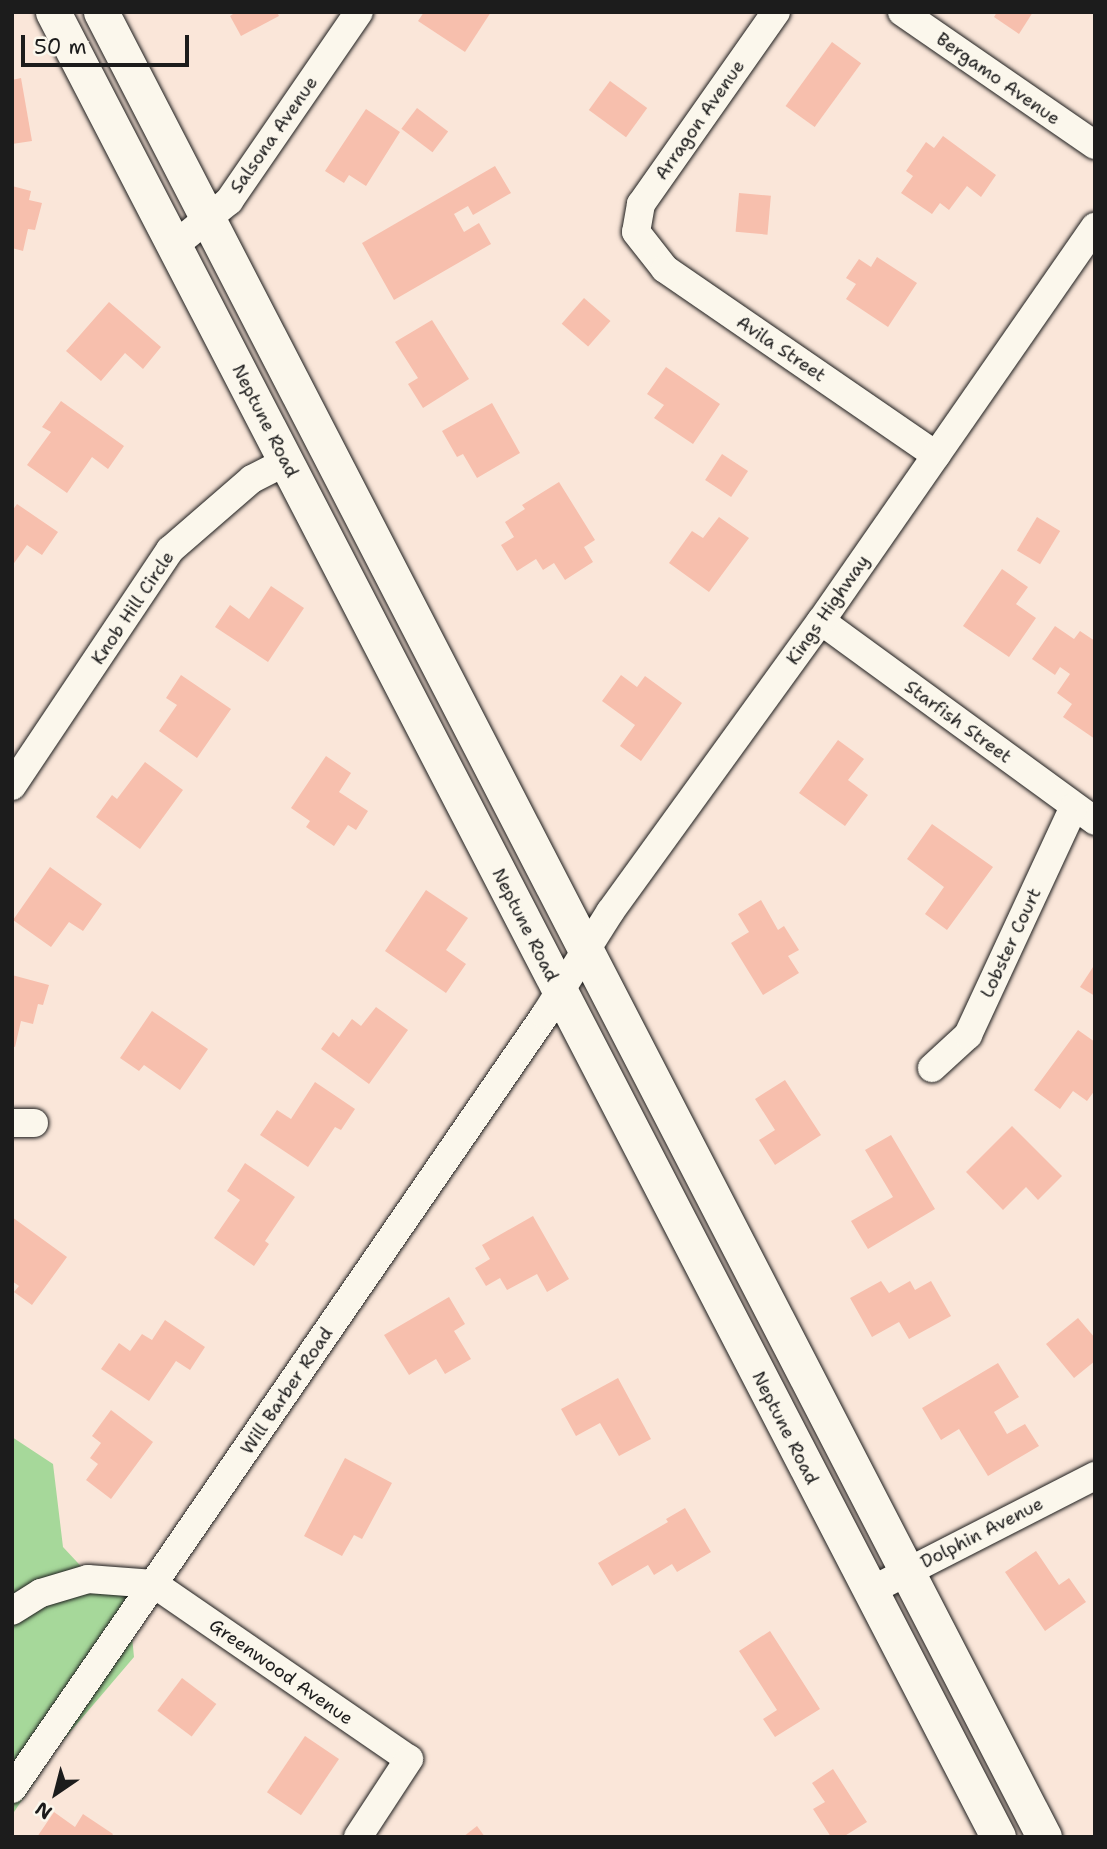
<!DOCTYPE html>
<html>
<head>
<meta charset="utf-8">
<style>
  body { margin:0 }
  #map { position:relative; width:1107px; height:1849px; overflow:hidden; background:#fae6d9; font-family:"Shantell Sans",sans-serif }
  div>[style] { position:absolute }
  .green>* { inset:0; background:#a6d89a }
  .building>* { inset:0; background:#f7bfad; transform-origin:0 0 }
  .roads { filter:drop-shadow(0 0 2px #1c1c1c) drop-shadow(0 0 2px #1c1c1c) }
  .minor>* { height:28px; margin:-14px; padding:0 14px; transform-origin:14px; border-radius:14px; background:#fbf7ec }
  .major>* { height:35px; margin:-17.5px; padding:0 17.5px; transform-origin:17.5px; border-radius:17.5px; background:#fbf7ec }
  span { translate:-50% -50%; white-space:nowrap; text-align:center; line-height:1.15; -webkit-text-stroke:5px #fbf7ec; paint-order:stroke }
  .street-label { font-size:18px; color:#1c1c1c }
  .frame { position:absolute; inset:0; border:14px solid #1c1c1c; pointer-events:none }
  .north { position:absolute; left:21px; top:1758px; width:70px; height:70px; -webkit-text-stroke:5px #fbf7ec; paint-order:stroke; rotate:215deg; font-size:19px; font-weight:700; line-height:28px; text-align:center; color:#1c1c1c }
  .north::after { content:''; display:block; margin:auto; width:24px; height:32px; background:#1c1c1c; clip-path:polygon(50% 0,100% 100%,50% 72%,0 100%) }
  .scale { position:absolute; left:21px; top:35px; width:168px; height:32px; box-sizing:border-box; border:4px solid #1c1c1c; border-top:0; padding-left:9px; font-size:21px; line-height:24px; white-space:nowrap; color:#1c1c1c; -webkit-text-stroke:5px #fbf7ec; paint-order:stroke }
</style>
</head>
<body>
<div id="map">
  <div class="green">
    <div style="clip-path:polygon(12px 1437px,53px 1464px,63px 1547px,91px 1577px,128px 1596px,134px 1657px,59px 1745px,12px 1815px)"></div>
  </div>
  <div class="building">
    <div style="clip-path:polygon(236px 12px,277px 12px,279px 16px,241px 36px,230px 16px)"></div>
    <div style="clip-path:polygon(424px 12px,491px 12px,465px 52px,418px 21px)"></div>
    <div style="clip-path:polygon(997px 12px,1033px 12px,1019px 34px,994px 17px)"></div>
    <div style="left:832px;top:42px;width:36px;height:79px;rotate:36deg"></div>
    <div style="clip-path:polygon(21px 78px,32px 141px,12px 144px,12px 80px)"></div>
    <div style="left:610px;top:81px;width:46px;height:36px;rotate:36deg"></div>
    <div style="left:417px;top:108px;width:39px;height:26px;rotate:37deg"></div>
    <div style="clip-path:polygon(366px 109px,400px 132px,366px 186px,349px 175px,344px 183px,325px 171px)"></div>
    <div style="clip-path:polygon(943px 136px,996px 175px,981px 197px,967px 186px,949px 210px,940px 203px,932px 214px,901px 193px,913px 176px,906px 171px,926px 142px,934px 148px)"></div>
    <div style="clip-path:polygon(495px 166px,511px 193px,473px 215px,468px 206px,454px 214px,464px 232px,479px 223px,491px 244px,394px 300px,362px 243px)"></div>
    <div style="clip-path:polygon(12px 186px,31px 191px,29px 200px,42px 203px,35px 230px,28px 229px,23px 251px,12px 248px)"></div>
    <div style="left:739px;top:193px;width:32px;height:39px;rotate:5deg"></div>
    <div style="clip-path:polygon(877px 257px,917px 283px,888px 327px,846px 299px,856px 284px,846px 278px,859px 259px,871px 267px)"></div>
    <div style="left:584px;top:298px;width:35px;height:34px;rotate:41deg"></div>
    <div style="clip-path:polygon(109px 302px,161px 347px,143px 369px,125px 353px,101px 381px,66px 351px)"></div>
    <div style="clip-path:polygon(432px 320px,469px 379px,423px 408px,408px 384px,418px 378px,395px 342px)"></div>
    <div style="clip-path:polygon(666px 367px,720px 404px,693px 444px,654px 418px,664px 405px,647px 394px)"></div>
    <div style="clip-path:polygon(61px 401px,124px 446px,108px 469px,92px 457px,67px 493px,27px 465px,51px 432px,42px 427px)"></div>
    <div style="clip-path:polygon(492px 403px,520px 453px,477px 478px,463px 454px,457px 457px,442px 431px)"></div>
    <div style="left:722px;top:454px;width:31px;height:31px;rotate:33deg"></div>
    <div style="clip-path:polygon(559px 482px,595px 540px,584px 547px,593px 562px,565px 580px,554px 563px,543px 570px,536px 559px,517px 571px,501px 545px,514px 537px,505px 522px,525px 509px,522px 505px)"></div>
    <div style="clip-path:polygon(17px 504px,58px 532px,42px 555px,27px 545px,12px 566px,12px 511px)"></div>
    <div style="clip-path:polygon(719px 517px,749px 538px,709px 592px,669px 563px,692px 531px,703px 538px)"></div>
    <div style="left:1037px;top:517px;width:27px;height:39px;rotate:31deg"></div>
    <div style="clip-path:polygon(1002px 569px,1028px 587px,1016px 604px,1036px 618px,1009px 657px,963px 626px)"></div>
    <div style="clip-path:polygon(271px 586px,304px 608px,268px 662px,215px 627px,230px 605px,249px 619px)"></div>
    <div style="clip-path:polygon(1055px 626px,1074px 639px,1080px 631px,1095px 641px,1095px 739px,1063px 717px,1072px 704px,1057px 693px,1070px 674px,1060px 667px,1055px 675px,1032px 659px)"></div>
    <div style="clip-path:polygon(181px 675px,231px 709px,197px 758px,159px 731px,177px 705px,166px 698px)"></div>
    <div style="clip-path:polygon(621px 675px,637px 687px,645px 676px,682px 703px,641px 761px,620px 746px,635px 725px,602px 701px)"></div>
    <div style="clip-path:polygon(838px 740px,864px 759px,848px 780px,868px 795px,845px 826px,799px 793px)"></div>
    <div style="clip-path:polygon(326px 756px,351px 773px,339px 792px,368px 811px,356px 830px,348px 825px,334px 846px,306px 827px,310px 821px,291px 808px)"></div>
    <div style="clip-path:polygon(145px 762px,183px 790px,140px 849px,96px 817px,112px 795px,117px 799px)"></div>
    <div style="clip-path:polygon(932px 824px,993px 867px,947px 930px,925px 914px,944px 887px,907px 859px)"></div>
    <div style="clip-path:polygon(50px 867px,102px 904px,83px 931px,69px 922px,51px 947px,13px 920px)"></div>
    <div style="clip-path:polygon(426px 890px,468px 918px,446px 950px,466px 964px,446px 993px,385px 951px)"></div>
    <div style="clip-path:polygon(761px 900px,778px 930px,784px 926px,799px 950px,788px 956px,799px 973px,763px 995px,731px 943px,749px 932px,738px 914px)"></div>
    <div style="clip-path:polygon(1095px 964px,1095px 996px,1080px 987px)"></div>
    <div style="clip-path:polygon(12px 975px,49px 985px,43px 1005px,38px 1004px,33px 1024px,21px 1021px,15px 1047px,12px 1046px)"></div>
    <div style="clip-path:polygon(376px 1007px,408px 1030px,369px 1084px,321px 1049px,333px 1032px,339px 1037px,352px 1019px,361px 1026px)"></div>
    <div style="clip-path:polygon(152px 1011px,208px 1049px,180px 1090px,144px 1065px,139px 1071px,120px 1058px)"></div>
    <div style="clip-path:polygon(1078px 1030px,1095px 1042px,1095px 1090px,1087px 1101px,1073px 1091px,1060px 1109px,1034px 1090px)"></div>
    <div style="clip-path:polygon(785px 1080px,821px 1135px,775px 1165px,759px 1140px,775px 1130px,755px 1099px)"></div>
    <div style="clip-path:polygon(315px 1082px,355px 1109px,341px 1130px,335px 1127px,308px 1167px,260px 1135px,277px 1110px,291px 1119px)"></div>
    <div style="clip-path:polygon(1012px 1126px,1062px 1176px,1038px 1200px,1026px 1187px,1003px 1210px,966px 1172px)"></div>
    <div style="clip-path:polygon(891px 1135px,935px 1209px,868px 1249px,851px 1221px,893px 1197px,865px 1150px)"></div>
    <div style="clip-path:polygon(245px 1163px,295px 1197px,265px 1241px,269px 1244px,254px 1266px,214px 1238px,240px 1200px,227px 1191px)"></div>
    <div style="clip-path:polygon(533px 1216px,569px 1279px,547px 1292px,537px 1274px,507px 1290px,500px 1278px,486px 1286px,475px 1268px,490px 1259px,482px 1245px)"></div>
    <div style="clip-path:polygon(12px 1217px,67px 1257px,32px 1305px,14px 1292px,19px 1286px,12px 1281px)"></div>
    <div style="clip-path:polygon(881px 1281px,889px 1293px,910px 1281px,915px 1290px,931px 1281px,951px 1316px,909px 1339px,899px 1322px,872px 1337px,850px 1298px)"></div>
    <div style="clip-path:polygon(449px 1297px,465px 1324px,454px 1331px,471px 1359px,445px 1374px,436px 1359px,409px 1375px,384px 1335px)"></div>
    <div style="clip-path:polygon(1078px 1318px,1095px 1338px,1095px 1361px,1074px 1378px,1046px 1344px)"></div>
    <div style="clip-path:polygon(165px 1320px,205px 1347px,190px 1370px,176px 1361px,149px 1401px,101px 1369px,119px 1343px,130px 1351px,142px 1334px,152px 1340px)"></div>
    <div style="clip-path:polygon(998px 1363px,1019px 1397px,994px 1412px,1007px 1434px,1025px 1424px,1039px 1446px,988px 1476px,959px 1429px,941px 1440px,922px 1408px)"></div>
    <div style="clip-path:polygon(618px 1378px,651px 1439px,619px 1456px,600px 1423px,576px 1436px,561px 1409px)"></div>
    <div style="clip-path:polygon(111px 1410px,153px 1442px,111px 1499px,86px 1480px,98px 1464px,90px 1458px,101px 1443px,92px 1436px)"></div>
    <div style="clip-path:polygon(345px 1458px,392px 1483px,362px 1539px,354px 1535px,342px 1556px,304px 1536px)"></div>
    <div style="clip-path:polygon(685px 1508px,711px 1552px,677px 1572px,672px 1564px,654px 1575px,648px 1565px,612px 1586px,598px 1563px,668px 1522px,666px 1519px)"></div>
    <div style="clip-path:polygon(1036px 1551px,1059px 1585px,1069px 1578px,1086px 1602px,1045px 1631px,1005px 1572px)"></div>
    <div style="clip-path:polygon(770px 1631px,820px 1709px,775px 1737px,763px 1719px,777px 1710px,739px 1651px)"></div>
    <div style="left:182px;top:1678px;width:43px;height:41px;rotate:37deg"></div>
    <div style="left:305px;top:1736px;width:41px;height:68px;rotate:34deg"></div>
    <div style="clip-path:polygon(833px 1769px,867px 1822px,843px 1837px,831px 1837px,813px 1809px,825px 1802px,812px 1783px)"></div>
    <div style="clip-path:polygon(54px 1812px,75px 1827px,83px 1814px,113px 1834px,111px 1837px,37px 1837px)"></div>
    <div style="clip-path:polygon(477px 1826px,485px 1837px,463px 1837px)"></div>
  </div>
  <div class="roads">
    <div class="minor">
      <div style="left:776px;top:12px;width:235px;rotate:125.1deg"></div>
      <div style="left:641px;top:204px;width:28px;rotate:100deg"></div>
      <div style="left:636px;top:232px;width:47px;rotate:51.9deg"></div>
      <div style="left:665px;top:269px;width:329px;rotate:34.5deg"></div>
      <div style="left:902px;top:12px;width:234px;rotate:34.6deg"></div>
      <div style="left:175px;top:245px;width:70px;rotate:-39.2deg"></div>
      <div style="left:229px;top:201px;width:229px;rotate:-55.5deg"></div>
      <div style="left:821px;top:621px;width:339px;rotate:36.1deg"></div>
      <div style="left:12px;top:786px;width:284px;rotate:-56.2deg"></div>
      <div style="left:170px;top:550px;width:108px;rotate:-40.9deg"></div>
      <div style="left:252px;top:479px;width:38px;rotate:-27deg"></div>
      <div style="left:932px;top:1068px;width:49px;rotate:-42.5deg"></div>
      <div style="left:968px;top:1035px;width:251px;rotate:-65.1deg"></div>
      <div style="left:12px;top:1123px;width:22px"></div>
      <div style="left:870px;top:1591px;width:253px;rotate:-27.1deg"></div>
      <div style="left:12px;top:1611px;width:34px;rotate:-32deg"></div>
      <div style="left:41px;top:1593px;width:49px;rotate:-16.6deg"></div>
      <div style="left:88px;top:1579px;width:66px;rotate:4.3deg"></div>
      <div style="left:154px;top:1584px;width:309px;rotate:34.5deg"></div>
      <div style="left:409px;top:1759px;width:93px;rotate:123.2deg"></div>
      <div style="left:12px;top:1789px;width:940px;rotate:-55.45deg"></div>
      <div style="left:545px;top:1015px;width:122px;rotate:-57.7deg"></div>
      <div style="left:610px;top:912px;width:359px;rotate:-54.1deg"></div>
      <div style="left:821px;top:621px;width:480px;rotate:-55.2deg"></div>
    </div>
    <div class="major">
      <div style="left:53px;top:12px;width:2055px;rotate:62.62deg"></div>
      <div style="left:101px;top:12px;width:2054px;rotate:62.67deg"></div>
    </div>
  </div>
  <div class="street-label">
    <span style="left:998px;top:79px;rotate:35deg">Bergamo Avenue</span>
    <span style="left:700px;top:120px;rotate:-55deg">Arragon Avenue</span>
    <span style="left:274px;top:135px;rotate:-55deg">Salsona Avenue</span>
    <span style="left:781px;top:349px;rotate:34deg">Avila Street</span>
    <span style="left:265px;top:421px;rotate:63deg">Neptune Road</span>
    <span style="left:133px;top:608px;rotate:-56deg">Knob Hill Circle</span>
    <span style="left:828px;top:610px;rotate:-55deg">Kings Highway</span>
    <span style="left:958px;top:722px;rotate:36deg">Starfish Street</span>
    <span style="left:525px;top:925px;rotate:63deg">Neptune Road</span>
    <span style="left:1011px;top:943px;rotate:-65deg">Lobster Court</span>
    <span style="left:287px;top:1391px;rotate:-56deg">Will Barber Road</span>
    <span style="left:785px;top:1428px;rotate:63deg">Neptune Road</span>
    <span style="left:982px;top:1533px;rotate:-27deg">Dolphin Avenue</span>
    <span style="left:281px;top:1672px;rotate:35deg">Greenwood Avenue</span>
  </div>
  <div class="frame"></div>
  <div class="north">N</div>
  <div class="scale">50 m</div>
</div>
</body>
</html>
